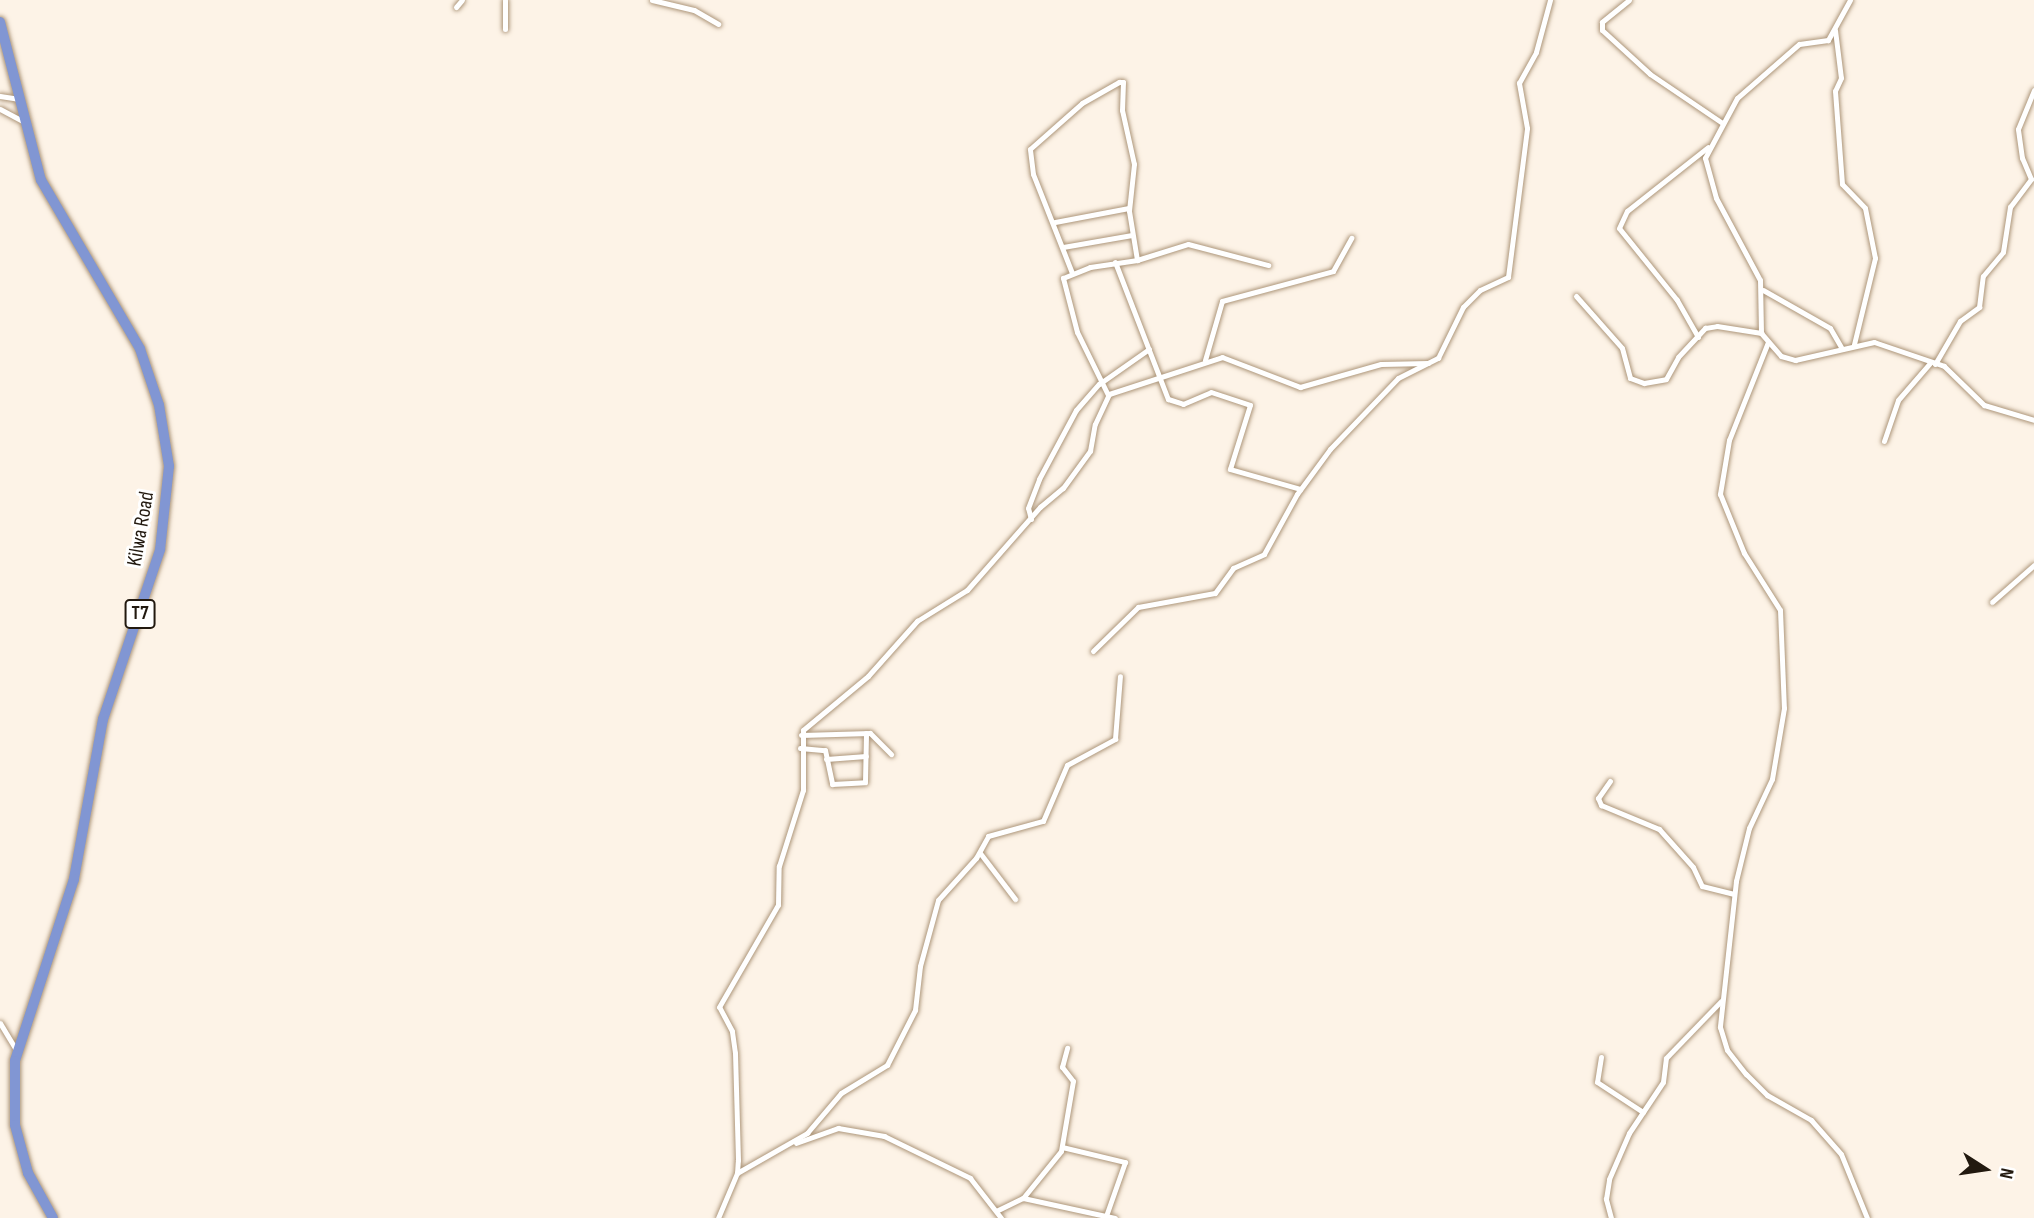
<!DOCTYPE html>
<html>
<head>
<meta charset="utf-8">
<style>
  body { margin:0 }
  #map { position:relative; width:2034px; height:1218px; overflow:hidden; background:#fdf3e7; font-family:"Sofia Sans Condensed",sans-serif }
  div>[style] { position:absolute }
  .roads { filter:drop-shadow(0 0 2px #ad967a) drop-shadow(0 0 2px #ad967a) }
  .street>* { height:5px; margin:-2.5px; padding:0 2.5px; transform-origin:2.5px; border-radius:2.5px; background:#fff }
  .highway>* { height:10px; margin:-5px; padding:0 5px; transform-origin:5px; border-radius:5px; background:#8196d3 }
  span { translate:-50% -50%; white-space:nowrap; text-align:center; line-height:1.15; -webkit-text-stroke:6px #fff; paint-order:stroke }
  .shield-label span { padding:2px 5px; background:#fff; border:2px solid; border-radius:5px; -webkit-text-stroke-width:0 }
  .shield-label { font-size:19px; color:#22190f; font-weight:700 }
  .street-label { font-size:21px; color:#22190f }
  .north { position:absolute; left:1950px; top:1134px; width:70px; height:70px; -webkit-text-stroke:5px #fff; paint-order:stroke; rotate:102deg; font-size:19px; font-weight:700; line-height:28px; text-align:center; color:#22190f }
  .north::after { content:''; display:block; margin:auto; width:24px; height:32px; background:#22190f; clip-path:polygon(50% 0,100% 100%,50% 72%,0 100%) }
</style>
</head>
<body>
<div id="map">
  <div class="roads">
    <div class="street">
      <div style="left:652px;top:0;width:43px;rotate:13.4deg"></div>
      <div style="left:694px;top:10px;width:28px;rotate:30deg"></div>
      <div style="left:1629px;top:0;width:35px;rotate:141deg"></div>
      <div style="left:1602px;top:22px;width:8px;rotate:90deg"></div>
      <div style="left:1602px;top:30px;width:65px;rotate:42.5deg"></div>
      <div style="left:1650px;top:74px;width:86px;rotate:34.1deg"></div>
      <div style="left:1850px;top:0;width:46px;rotate:118.8deg"></div>
      <div style="left:1828px;top:40px;width:29px;rotate:172deg"></div>
      <div style="left:1799px;top:44px;width:82px;rotate:138.9deg"></div>
      <div style="left:1737px;top:98px;width:68px;rotate:118.1deg"></div>
      <div style="left:1705px;top:158px;width:41px;rotate:74.6deg"></div>
      <div style="left:1716px;top:198px;width:93px;rotate:61.8deg"></div>
      <div style="left:1760px;top:280px;width:53px;rotate:88.9deg"></div>
      <div style="left:1761px;top:333px;width:30px;rotate:49deg"></div>
      <div style="left:1781px;top:356px;width:15px;rotate:16deg"></div>
      <div style="left:1795px;top:360px;width:81px;rotate:-12.8deg"></div>
      <div style="left:1874px;top:342px;width:74px;rotate:18.9deg"></div>
      <div style="left:1944px;top:366px;width:56px;rotate:44.3deg"></div>
      <div style="left:1984px;top:405px;width:52px;rotate:16.7deg"></div>
      <div style="left:456px;top:7px;width:9px;rotate:-49deg"></div>
      <div style="left:505px;top:29px;width:29px;rotate:-90deg"></div>
      <div style="left:1835px;top:30px;width:48px;rotate:82.9deg"></div>
      <div style="left:1841px;top:78px;width:14px;rotate:115deg"></div>
      <div style="left:1835px;top:91px;width:93px;rotate:85.7deg"></div>
      <div style="left:1842px;top:184px;width:33px;rotate:46deg"></div>
      <div style="left:1865px;top:208px;width:51px;rotate:78.7deg"></div>
      <div style="left:1875px;top:258px;width:89px;rotate:103.7deg"></div>
      <div style="left:0;top:96px;width:18px;rotate:9deg"></div>
      <div style="left:0;top:109px;width:26px;rotate:28deg"></div>
      <div style="left:1055px;top:222px;width:75px;rotate:-10.7deg"></div>
      <div style="left:1063px;top:247px;width:70px;rotate:-9.9deg"></div>
      <div style="left:1115px;top:262px;width:147px;rotate:68.9deg"></div>
      <div style="left:1168px;top:399px;width:16px;rotate:18deg"></div>
      <div style="left:1183px;top:404px;width:30px;rotate:-23deg"></div>
      <div style="left:1211px;top:392px;width:41px;rotate:18.4deg"></div>
      <div style="left:1250px;top:405px;width:67px;rotate:107.4deg"></div>
      <div style="left:1230px;top:469px;width:73px;rotate:15.9deg"></div>
      <div style="left:1072px;top:273px;width:106px;rotate:-111.5deg"></div>
      <div style="left:1033px;top:174px;width:25px;rotate:-97deg"></div>
      <div style="left:1030px;top:149px;width:69px;rotate:-41.5deg"></div>
      <div style="left:1082px;top:103px;width:43px;rotate:-29.6deg"></div>
      <div style="left:1119px;top:82px;width:4px"></div>
      <div style="left:1123px;top:82px;width:28px;rotate:92deg"></div>
      <div style="left:1122px;top:110px;width:55px;rotate:77.5deg"></div>
      <div style="left:1134px;top:164px;width:47px;rotate:96.1deg"></div>
      <div style="left:1129px;top:211px;width:50px;rotate:80.7deg"></div>
      <div style="left:1763px;top:290px;width:77px;rotate:29.6deg"></div>
      <div style="left:1830px;top:328px;width:22px;rotate:60deg"></div>
      <div style="left:1576px;top:296px;width:69px;rotate:48.5deg"></div>
      <div style="left:1622px;top:348px;width:31px;rotate:75deg"></div>
      <div style="left:1630px;top:378px;width:15px;rotate:20deg"></div>
      <div style="left:1644px;top:383px;width:22px;rotate:-10deg"></div>
      <div style="left:1666px;top:379px;width:25px;rotate:-61deg"></div>
      <div style="left:1678px;top:357px;width:40px;rotate:-47deg"></div>
      <div style="left:1705px;top:328px;width:12px;rotate:-9deg"></div>
      <div style="left:1717px;top:326px;width:45px;rotate:9deg"></div>
      <div style="left:1698px;top:337px;width:43px;rotate:-119.6deg"></div>
      <div style="left:1677px;top:300px;width:92px;rotate:-128.9deg"></div>
      <div style="left:1619px;top:228px;width:19px;rotate:-65deg"></div>
      <div style="left:1627px;top:211px;width:103px;rotate:-38.3deg"></div>
      <div style="left:1768px;top:342px;width:105px;rotate:111.7deg"></div>
      <div style="left:1729px;top:440px;width:55px;rotate:99.5deg"></div>
      <div style="left:1720px;top:494px;width:64px;rotate:67.9deg"></div>
      <div style="left:1744px;top:553px;width:67px;rotate:57.7deg"></div>
      <div style="left:1780px;top:610px;width:98px;rotate:87.7deg"></div>
      <div style="left:1784px;top:708px;width:72px;rotate:99.6deg"></div>
      <div style="left:1772px;top:779px;width:54px;rotate:115.1deg"></div>
      <div style="left:1749px;top:828px;width:55px;rotate:103.8deg"></div>
      <div style="left:1736px;top:881px;width:147px;rotate:96.3deg"></div>
      <div style="left:1720px;top:1027px;width:24px;rotate:73deg"></div>
      <div style="left:1727px;top:1050px;width:31px;rotate:52deg"></div>
      <div style="left:1746px;top:1074px;width:30px;rotate:45deg"></div>
      <div style="left:1767px;top:1095px;width:51px;rotate:29.6deg"></div>
      <div style="left:1811px;top:1120px;width:45px;rotate:48.6deg"></div>
      <div style="left:1841px;top:1154px;width:69px;rotate:67.9deg"></div>
      <div style="left:1205px;top:360px;width:61px;rotate:-73.9deg"></div>
      <div style="left:1222px;top:301px;width:115px;rotate:-15.1deg"></div>
      <div style="left:1333px;top:271px;width:38px;rotate:-61deg"></div>
      <div style="left:1935px;top:364px;width:50px;rotate:-59.8deg"></div>
      <div style="left:1960px;top:321px;width:24px;rotate:-36deg"></div>
      <div style="left:1979px;top:307px;width:31px;rotate:-83deg"></div>
      <div style="left:1983px;top:276px;width:31px;rotate:-50deg"></div>
      <div style="left:2003px;top:252px;width:46px;rotate:-81.2deg"></div>
      <div style="left:2010px;top:207px;width:35px;rotate:-53deg"></div>
      <div style="left:2031px;top:179px;width:23px;rotate:-113deg"></div>
      <div style="left:2022px;top:158px;width:29px;rotate:-98deg"></div>
      <div style="left:2018px;top:129px;width:42px;rotate:-67.7deg"></div>
      <div style="left:1108px;top:395px;width:70px;rotate:-116.2deg"></div>
      <div style="left:1077px;top:332px;width:56px;rotate:-104.5deg"></div>
      <div style="left:1063px;top:278px;width:29px;rotate:-22deg"></div>
      <div style="left:1090px;top:267px;width:48px;rotate:-8.5deg"></div>
      <div style="left:1137px;top:260px;width:53px;rotate:-17.4deg"></div>
      <div style="left:1188px;top:244px;width:83px;rotate:14.7deg"></div>
      <div style="left:1884px;top:441px;width:43px;rotate:-71.1deg"></div>
      <div style="left:1898px;top:400px;width:49px;rotate:-49.1deg"></div>
      <div style="left:1031px;top:519px;width:11px;rotate:-105deg"></div>
      <div style="left:1028px;top:508px;width:31px;rotate:-69deg"></div>
      <div style="left:1039px;top:479px;width:78px;rotate:-61.8deg"></div>
      <div style="left:1076px;top:410px;width:35px;rotate:-49deg"></div>
      <div style="left:1099px;top:384px;width:61px;rotate:-35deg"></div>
      <div style="left:1992px;top:602px;width:56px;rotate:-41.4deg"></div>
      <div style="left:1093px;top:651px;width:63px;rotate:-44.4deg"></div>
      <div style="left:1138px;top:607px;width:78px;rotate:-10.3deg"></div>
      <div style="left:1215px;top:593px;width:31px;rotate:-54deg"></div>
      <div style="left:1233px;top:568px;width:34px;rotate:-24deg"></div>
      <div style="left:1264px;top:554px;width:68px;rotate:-61.2deg"></div>
      <div style="left:1297px;top:494px;width:56px;rotate:-53.7deg"></div>
      <div style="left:1330px;top:449px;width:98px;rotate:-46.2deg"></div>
      <div style="left:1398px;top:378px;width:45px;rotate:-26.6deg"></div>
      <div style="left:1438px;top:358px;width:57px;rotate:-63.9deg"></div>
      <div style="left:1463px;top:307px;width:24px;rotate:-45deg"></div>
      <div style="left:1480px;top:290px;width:31px;rotate:-25deg"></div>
      <div style="left:1508px;top:277px;width:150px;rotate:-82.7deg"></div>
      <div style="left:1527px;top:128px;width:46px;rotate:-100.1deg"></div>
      <div style="left:1519px;top:83px;width:35px;rotate:-61deg"></div>
      <div style="left:1536px;top:52px;width:54px;rotate:-74.9deg"></div>
      <div style="left:801px;top:735px;width:69px;rotate:-1.7deg"></div>
      <div style="left:870px;top:733px;width:30px;rotate:45deg"></div>
      <div style="left:800px;top:748px;width:25px;rotate:5deg"></div>
      <div style="left:825px;top:750px;width:35px;rotate:78deg"></div>
      <div style="left:832px;top:784px;width:33px;rotate:-3deg"></div>
      <div style="left:865px;top:782px;width:49px;rotate:-88.8deg"></div>
      <div style="left:826px;top:759px;width:40px;rotate:-4.3deg"></div>
      <div style="left:1610px;top:781px;width:21px;rotate:125deg"></div>
      <div style="left:1598px;top:798px;width:8px;rotate:67deg"></div>
      <div style="left:1601px;top:805px;width:63px;rotate:22.5deg"></div>
      <div style="left:1659px;top:829px;width:51px;rotate:48.2deg"></div>
      <div style="left:1693px;top:867px;width:21px;rotate:65deg"></div>
      <div style="left:1702px;top:886px;width:33px;rotate:14deg"></div>
      <div style="left:980px;top:853px;width:58px;rotate:52.7deg"></div>
      <div style="left:0;top:1023px;width:31px;rotate:59deg"></div>
      <div style="left:1601px;top:1057px;width:25px;rotate:99deg"></div>
      <div style="left:1597px;top:1082px;width:55px;rotate:33.1deg"></div>
      <div style="left:796px;top:1143px;width:45px;rotate:-19.7deg"></div>
      <div style="left:838px;top:1128px;width:47px;rotate:9.9deg"></div>
      <div style="left:884px;top:1136px;width:96px;rotate:26deg"></div>
      <div style="left:970px;top:1178px;width:51px;rotate:52.2deg"></div>
      <div style="left:1062px;top:1147px;width:65px;rotate:13.4deg"></div>
      <div style="left:1125px;top:1162px;width:57px;rotate:109.4deg"></div>
      <div style="left:737px;top:1173px;width:81px;rotate:-29.7deg"></div>
      <div style="left:807px;top:1133px;width:52px;rotate:-49.6deg"></div>
      <div style="left:841px;top:1093px;width:54px;rotate:-31.3deg"></div>
      <div style="left:887px;top:1065px;width:62px;rotate:-63deg"></div>
      <div style="left:915px;top:1010px;width:44px;rotate:-83.5deg"></div>
      <div style="left:920px;top:966px;width:68px;rotate:-74.7deg"></div>
      <div style="left:938px;top:900px;width:57px;rotate:-47.9deg"></div>
      <div style="left:976px;top:858px;width:25px;rotate:-61deg"></div>
      <div style="left:988px;top:836px;width:57px;rotate:-15.3deg"></div>
      <div style="left:1043px;top:821px;width:61px;rotate:-66.8deg"></div>
      <div style="left:1067px;top:765px;width:55px;rotate:-28.4deg"></div>
      <div style="left:1115px;top:739px;width:63px;rotate:-85.5deg"></div>
      <div style="left:1023px;top:1198px;width:94px;rotate:12.3deg"></div>
      <div style="left:998px;top:1210px;width:28px;rotate:-26deg"></div>
      <div style="left:1023px;top:1198px;width:60px;rotate:-51deg"></div>
      <div style="left:1061px;top:1151px;width:71px;rotate:-80.3deg"></div>
      <div style="left:1073px;top:1081px;width:18px;rotate:-128deg"></div>
      <div style="left:1062px;top:1067px;width:20px;rotate:-75deg"></div>
      <div style="left:718px;top:1218px;width:49px;rotate:-67.1deg"></div>
      <div style="left:737px;top:1173px;width:13px;rotate:-86deg"></div>
      <div style="left:738px;top:1160px;width:107px;rotate:-91.6deg"></div>
      <div style="left:735px;top:1053px;width:22px;rotate:-98deg"></div>
      <div style="left:732px;top:1031px;width:27px;rotate:-118deg"></div>
      <div style="left:719px;top:1007px;width:118px;rotate:-60deg"></div>
      <div style="left:778px;top:905px;width:39px;rotate:-89deg"></div>
      <div style="left:779px;top:866px;width:80px;rotate:-72.5deg"></div>
      <div style="left:803px;top:790px;width:60px;rotate:-90deg"></div>
      <div style="left:803px;top:730px;width:85px;rotate:-39.7deg"></div>
      <div style="left:868px;top:676px;width:74px;rotate:-48.3deg"></div>
      <div style="left:917px;top:621px;width:59px;rotate:-31.8deg"></div>
      <div style="left:967px;top:590px;width:111px;rotate:-48.7deg"></div>
      <div style="left:1040px;top:507px;width:30px;rotate:-40deg"></div>
      <div style="left:1063px;top:488px;width:46px;rotate:-53.9deg"></div>
      <div style="left:1090px;top:451px;width:27px;rotate:-80deg"></div>
      <div style="left:1095px;top:424px;width:33px;rotate:-65deg"></div>
      <div style="left:1109px;top:394px;width:119px;rotate:-18.1deg"></div>
      <div style="left:1222px;top:357px;width:84px;rotate:21deg"></div>
      <div style="left:1300px;top:387px;width:84px;rotate:-15.9deg"></div>
      <div style="left:1381px;top:364px;width:47px;rotate:-1.2deg"></div>
      <div style="left:1611px;top:1218px;width:20px;rotate:-105deg"></div>
      <div style="left:1606px;top:1199px;width:20px;rotate:-81deg"></div>
      <div style="left:1609px;top:1179px;width:50px;rotate:-66.5deg"></div>
      <div style="left:1629px;top:1133px;width:61px;rotate:-56.3deg"></div>
      <div style="left:1663px;top:1082px;width:24px;rotate:-83deg"></div>
      <div style="left:1666px;top:1058px;width:79px;rotate:-46deg"></div>
    </div>
    <div class="highway">
      <div style="left:0;top:22px;width:163px;rotate:75.5deg"></div>
      <div style="left:41px;top:180px;width:196px;rotate:59.6deg"></div>
      <div style="left:140px;top:349px;width:59px;rotate:71.3deg"></div>
      <div style="left:159px;top:405px;width:62px;rotate:80.7deg"></div>
      <div style="left:169px;top:466px;width:84px;rotate:96.1deg"></div>
      <div style="left:160px;top:550px;width:178px;rotate:108.6deg"></div>
      <div style="left:103px;top:719px;width:163px;rotate:100.3deg"></div>
      <div style="left:74px;top:879px;width:191px;rotate:108deg"></div>
      <div style="left:15px;top:1061px;width:64px;rotate:90deg"></div>
      <div style="left:15px;top:1125px;width:50px;rotate:74.8deg"></div>
      <div style="left:28px;top:1173px;width:51px;rotate:60.9deg"></div>
    </div>
  </div>
  <div class="shield-label">
    <span style="left:140px;top:614px">T7</span>
  </div>
  <div class="street-label">
    <span style="left:141px;top:529px;rotate:-80deg">Kilwa Road</span>
  </div>
  <div class="north">N</div>
</div>
</body>
</html>
